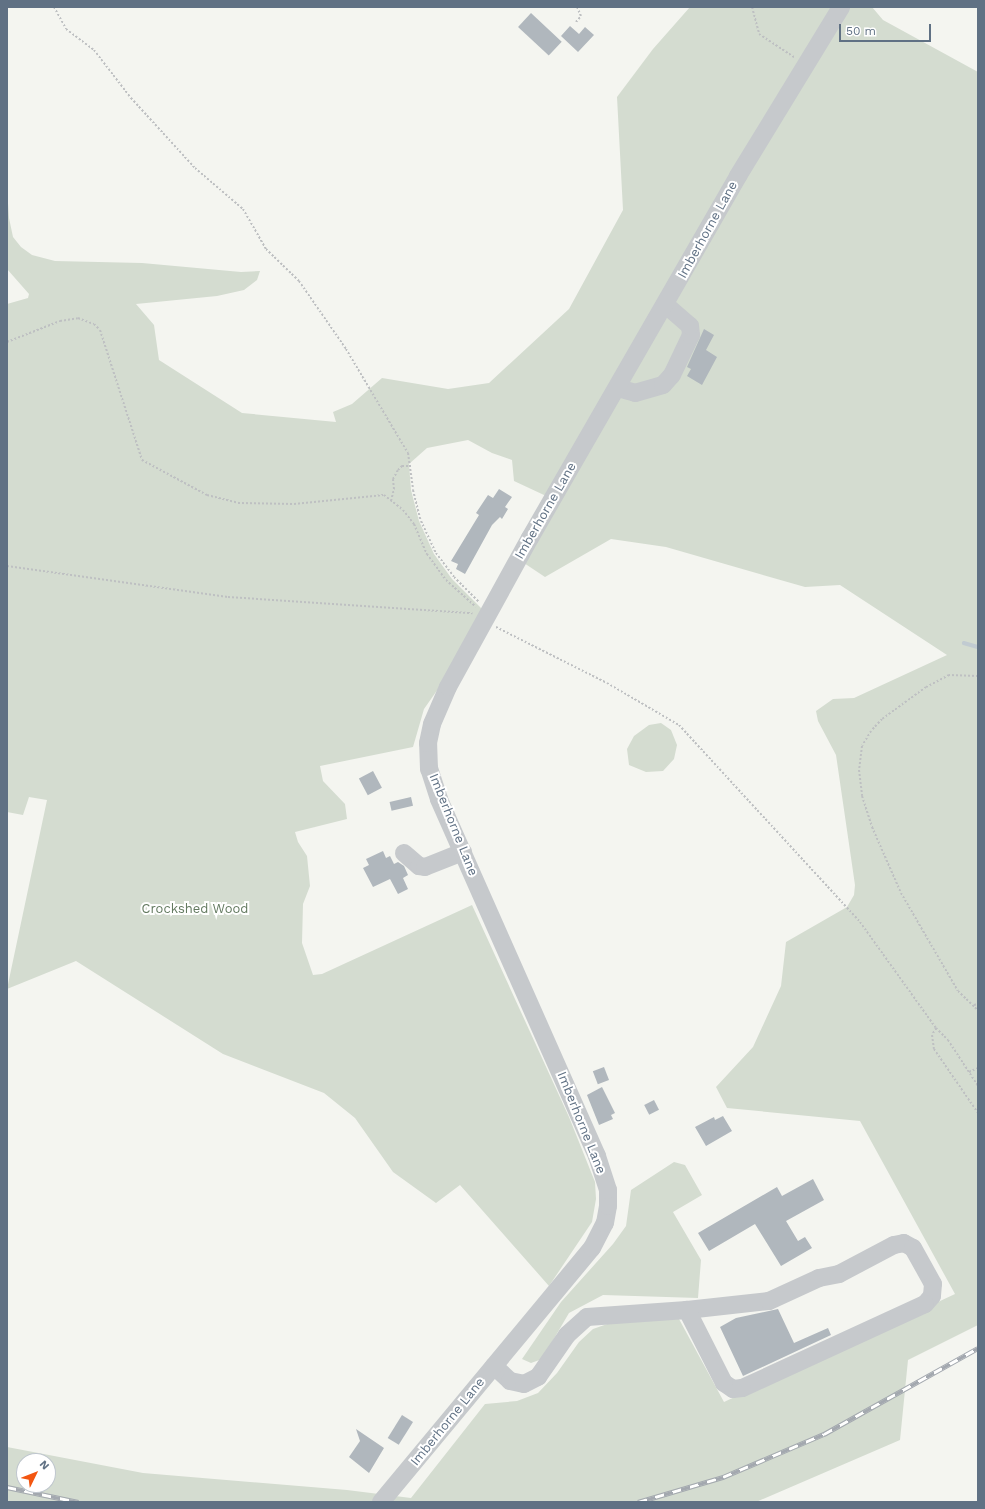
<!DOCTYPE html>
<html>
<head>
<meta charset="utf-8">
<style>
  body { margin:0 }
  #map { position:relative; width:985px; height:1509px; overflow:hidden; background:#f4f5f0; font-family:"Work Sans",sans-serif }
  div>[style] { position:absolute }
  .green>* { inset:0; background:#d4dcd0 }
  .stream>* { height:3.5px; margin:-1.75px; padding:0 1.75px; transform-origin:1.75px; border-radius:1.75px; background:#c1cbd1 }
  .building>* { inset:0; background:#b0b7bd; transform-origin:0 0 }
  .path>* { height:2px; margin-top:-1px; transform-origin:0; background:repeating-linear-gradient(90deg,#bec0c2 0 2px,transparent 0 4px) }
  .minor>* { height:18px; margin:-9px; padding:0 9px; transform-origin:9px; border-radius:9px; background:#c6c9cc }
  .rail>* { height:4.5px; margin-top:-2.25px; transform-origin:0; background:repeating-linear-gradient(90deg,#fff 0 9px,#a3a8af 0 18px); box-sizing:border-box; border-block:1px solid #a3a8af }
  span { translate:-50% -50%; white-space:nowrap; text-align:center; line-height:1.15; -webkit-text-stroke:4px #fff; paint-order:stroke }
  .street-label { font-size:13px; color:#607184 }
  .park-label { font-size:13px; color:#637a60 }
  .frame { position:absolute; inset:0; border:8px solid #607184; pointer-events:none }
  .north { position:absolute; left:16px; top:1453px; width:40px; height:40px; box-sizing:border-box; background:#fff; border:1px solid #bfc6ce; border-radius:50%; rotate:47deg; font-size:11px; font-weight:700; line-height:16px; text-align:center; color:#607184 }
  .north::after { content:''; display:block; margin:auto; width:14px; height:18px; background:#f35611; clip-path:polygon(50% 0,100% 100%,50% 72%,0 100%) }
  .scale { position:absolute; left:839px; top:24px; width:92px; height:18px; box-sizing:border-box; border:2px solid #607184; border-top:0; padding-left:5px; font-size:12px; line-height:14px; white-space:nowrap; color:#607184; -webkit-text-stroke:3px #fff; paint-order:stroke }
</style>
</head>
<body>
<div id="map">
  <div class="green">
    <div style="clip-path:polygon(evenodd,690px 7px,872px 7px,883px 20px,978px 72px,978px 1325px,908px 1360px,900px 1440px,756px 1502px,7px 1502px,7px 1447px,143px 1473px,347px 1490px,411px 1498px,485px 1404px,517px 1401px,538px 1393px,557px 1373px,579px 1342px,593px 1329px,613px 1322px,679px 1319px,724px 1402px,955px 1294px,860px 1121px,727px 1108px,716px 1087px,753px 1047px,781px 986px,786px 942px,847px 907px,854px 895px,855px 885px,836px 755px,818px 721px,816px 711px,833px 699px,854px 698px,947px 655px,840px 585px,805px 587px,666px 547px,611px 539px,545px 577px,524px 563px,559px 502px,514px 481px,512px 460px,492px 453px,468px 440px,427px 448px,409px 464px,411px 490px,419px 521px,434px 554px,452px 579px,483px 610px,438px 689px,424px 709px,413px 747px,320px 766px,323px 781px,345px 804px,347px 819px,295px 832px,298px 842px,307px 856px,310px 886px,303px 904px,302px 943px,313px 975px,322px 974px,472px 905px,569px 1117px,595px 1182px,596px 1199px,592px 1222px,549px 1286px,460px 1185px,436px 1203px,393px 1172px,355px 1118px,324px 1093px,223px 1054px,76px 961px,7px 989px,47px 800px,29px 797px,23px 815px,7px 812px,7px 304px,28px 298px,29px 294px,7px 269px,7px 188px,9px 218px,13px 237px,21px 247px,32px 255px,55px 261px,142px 263px,241px 272px,260px 271px,257px 280px,244px 290px,217px 296px,136px 304px,154px 325px,159px 360px,242px 413px,336px 422px,333px 412px,352px 404px,382px 378px,448px 389px,489px 383px,569px 309px,623px 210px,617px 97px,653px 49px,690px 7px,24px 1461px,48px 1461px,48px 1485px,24px 1485px,24px 1461px)"></div>
    <div style="clip-path:polygon(661px 723px,671px 730px,677px 745px,674px 759px,663px 771px,646px 772px,629px 765px,627px 749px,634px 736px,649px 725px)"></div>
    <div style="clip-path:polygon(674px 1162px,685px 1165px,702px 1195px,673px 1212px,701px 1260px,698px 1298px,603px 1295px,569px 1313px,542px 1359px,531px 1363px,522px 1359px,561px 1302px,613px 1244px,626px 1226px,631px 1190px)"></div>
  </div>
  <div class="stream">
    <div style="left:964px;top:643px;width:15px;rotate:16deg"></div>
  </div>
  <div class="building">
    <div style="left:531px;top:13px;width:42px;height:19px;rotate:43deg"></div>
    <div style="clip-path:polygon(570px 26px,579px 34px,585px 27px,594px 35px,578px 52px,561px 36px)"></div>
    <div style="clip-path:polygon(704px 329px,714px 335px,706px 350px,717px 357px,702px 385px,687px 376px,691px 369px,687px 367px)"></div>
    <div style="clip-path:polygon(499px 489px,512px 497px,505px 507px,508px 509px,502px 519px,500px 517px,492px 525px,465px 574px,456px 569px,458px 564px,451px 561px,479px 515px,476px 513px,488px 495px,493px 498px)"></div>
    <div style="left:373px;top:771px;width:19px;height:16px;rotate:62deg"></div>
    <div style="left:411px;top:797px;width:9px;height:22px;rotate:77deg"></div>
    <div style="clip-path:polygon(383px 851px,386px 858px,390px 856px,394px 864px,398px 862px,404px 866px,408px 875px,403px 878px,408px 889px,398px 894px,390px 879px,373px 887px,363px 868px,369px 865px,366px 859px)"></div>
    <div style="left:604px;top:1067px;width:14px;height:12px;rotate:69deg"></div>
    <div style="clip-path:polygon(602px 1087px,615px 1113px,611px 1115px,613px 1119px,599px 1125px,587px 1095px)"></div>
    <div style="left:654px;top:1100px;width:11px;height:11px;rotate:63deg"></div>
    <div style="clip-path:polygon(723px 1116px,732px 1131px,706px 1146px,695px 1127px,714px 1117px,715px 1120px)"></div>
    <div style="clip-path:polygon(813px 1179px,824px 1200px,786px 1221px,798px 1241px,805px 1237px,812px 1248px,781px 1266px,755px 1224px,709px 1251px,698px 1233px,777px 1187px,782px 1196px)"></div>
    <div style="clip-path:polygon(778px 1309px,794px 1343px,828px 1328px,831px 1335px,743px 1376px,720px 1327px,736px 1318px)"></div>
    <div style="left:402px;top:1415px;width:13px;height:27px;rotate:32deg"></div>
    <div style="clip-path:polygon(356px 1429px,384px 1448px,369px 1473px,349px 1457px,360px 1441px)"></div>
  </div>
  <div class="path">
    <div style="left:54px;top:7px;width:25px;rotate:61deg"></div>
    <div style="left:66px;top:29px;width:35px;rotate:37deg"></div>
    <div style="left:94px;top:50px;width:61px;rotate:52.4deg"></div>
    <div style="left:131px;top:98px;width:95px;rotate:47.6deg"></div>
    <div style="left:195px;top:168px;width:63px;rotate:40.5deg"></div>
    <div style="left:243px;top:209px;width:46px;rotate:60.1deg"></div>
    <div style="left:266px;top:249px;width:46px;rotate:44.1deg"></div>
    <div style="left:299px;top:281px;width:83px;rotate:55.3deg"></div>
    <div style="left:346px;top:349px;width:121px;rotate:59.2deg"></div>
    <div style="left:408px;top:453px;width:37px;rotate:82deg"></div>
    <div style="left:413px;top:490px;width:32px;rotate:76deg"></div>
    <div style="left:421px;top:521px;width:35px;rotate:65deg"></div>
    <div style="left:436px;top:553px;width:30px;rotate:53deg"></div>
    <div style="left:454px;top:577px;width:35px;rotate:45deg"></div>
    <div style="left:752px;top:7px;width:28px;rotate:75deg"></div>
    <div style="left:759px;top:34px;width:42px;rotate:33.3deg"></div>
    <div style="left:576px;top:22px;width:8px;rotate:-50deg"></div>
    <div style="left:581px;top:16px;width:10px;rotate:-114deg"></div>
    <div style="left:7px;top:342px;width:57px;rotate:-21.6deg"></div>
    <div style="left:60px;top:321px;width:18px;rotate:-9deg"></div>
    <div style="left:78px;top:318px;width:17px;rotate:21deg"></div>
    <div style="left:94px;top:324px;width:8px;rotate:45deg"></div>
    <div style="left:100px;top:330px;width:137px;rotate:72.1deg"></div>
    <div style="left:142px;top:460px;width:74px;rotate:28.3deg"></div>
    <div style="left:207px;top:495px;width:32px;rotate:14deg"></div>
    <div style="left:238px;top:503px;width:56px;rotate:1deg"></div>
    <div style="left:294px;top:504px;width:90px;rotate:-5.7deg"></div>
    <div style="left:384px;top:495px;width:24px;rotate:38deg"></div>
    <div style="left:403px;top:510px;width:18px;rotate:52deg"></div>
    <div style="left:414px;top:524px;width:33px;rotate:67deg"></div>
    <div style="left:427px;top:554px;width:32px;rotate:54deg"></div>
    <div style="left:446px;top:580px;width:40px;rotate:42deg"></div>
    <div style="left:391px;top:501px;width:12px;rotate:-76deg"></div>
    <div style="left:394px;top:489px;width:10px;rotate:-96deg"></div>
    <div style="left:393px;top:479px;width:10px;rotate:-61deg"></div>
    <div style="left:398px;top:470px;width:6px;rotate:-45deg"></div>
    <div style="left:402px;top:466px;width:9px"></div>
    <div style="left:7px;top:566px;width:223px;rotate:8deg"></div>
    <div style="left:228px;top:597px;width:245px;rotate:3.8deg"></div>
    <div style="left:496px;top:627px;width:124px;rotate:26.8deg"></div>
    <div style="left:607px;top:683px;width:83px;rotate:30.3deg"></div>
    <div style="left:679px;top:725px;width:268px;rotate:47.4deg"></div>
    <div style="left:860px;top:922px;width:130px;rotate:54.4deg"></div>
    <div style="left:936px;top:1028px;width:17px;rotate:45deg"></div>
    <div style="left:948px;top:1040px;width:55px;rotate:56.9deg"></div>
    <div style="left:978px;top:676px;width:29px;rotate:-178deg"></div>
    <div style="left:949px;top:675px;width:26px;rotate:152deg"></div>
    <div style="left:926px;top:687px;width:54px;rotate:144deg"></div>
    <div style="left:882px;top:719px;width:16px;rotate:133deg"></div>
    <div style="left:871px;top:731px;width:17px;rotate:121deg"></div>
    <div style="left:862px;top:746px;width:24px;rotate:97deg"></div>
    <div style="left:859px;top:770px;width:26px;rotate:83deg"></div>
    <div style="left:862px;top:796px;width:33px;rotate:72deg"></div>
    <div style="left:872px;top:827px;width:72px;rotate:66.3deg"></div>
    <div style="left:901px;top:893px;width:113px;rotate:59.8deg"></div>
    <div style="left:958px;top:991px;width:28px;rotate:44deg"></div>
    <div style="left:974px;top:1005px;width:4px;rotate:-14deg"></div>
    <div style="left:936px;top:1028px;width:8px;rotate:120deg"></div>
    <div style="left:932px;top:1035px;width:14px;rotate:82deg"></div>
    <div style="left:934px;top:1049px;width:78px;rotate:55.5deg"></div>
    <div style="left:969px;top:1072px;width:10px;rotate:-24deg"></div>
  </div>
  <div class="minor">
    <div style="left:618px;top:388px;width:18px;rotate:16deg"></div>
    <div style="left:635px;top:393px;width:29px;rotate:-16deg"></div>
    <div style="left:663px;top:385px;width:13px;rotate:-48deg"></div>
    <div style="left:672px;top:375px;width:44px;rotate:-64.6deg"></div>
    <div style="left:691px;top:335px;width:9px;rotate:-96deg"></div>
    <div style="left:690px;top:326px;width:32px;rotate:-139deg"></div>
    <div style="left:404px;top:853px;width:20px;rotate:41deg"></div>
    <div style="left:419px;top:866px;width:6px;rotate:9deg"></div>
    <div style="left:425px;top:867px;width:41px;rotate:-21.5deg"></div>
    <div style="left:494px;top:1366px;width:22px;rotate:43deg"></div>
    <div style="left:510px;top:1381px;width:14px;rotate:12deg"></div>
    <div style="left:524px;top:1384px;width:16px;rotate:-27deg"></div>
    <div style="left:538px;top:1377px;width:51px;rotate:-55.4deg"></div>
    <div style="left:567px;top:1335px;width:27px;rotate:-42deg"></div>
    <div style="left:587px;top:1317px;width:100px;rotate:-4deg"></div>
    <div style="left:687px;top:1310px;width:82px;rotate:-6.3deg"></div>
    <div style="left:769px;top:1301px;width:55px;rotate:-24.7deg"></div>
    <div style="left:819px;top:1278px;width:20px;rotate:-11deg"></div>
    <div style="left:839px;top:1274px;width:62px;rotate:-27.8deg"></div>
    <div style="left:894px;top:1245px;width:10px;rotate:-11deg"></div>
    <div style="left:904px;top:1243px;width:10px;rotate:29deg"></div>
    <div style="left:913px;top:1248px;width:41px;rotate:60.9deg"></div>
    <div style="left:933px;top:1284px;width:12px;rotate:95deg"></div>
    <div style="left:932px;top:1296px;width:11px;rotate:131deg"></div>
    <div style="left:925px;top:1304px;width:201px;rotate:155.3deg"></div>
    <div style="left:742px;top:1388px;width:9px;rotate:174deg"></div>
    <div style="left:733px;top:1389px;width:11px;rotate:-146deg"></div>
    <div style="left:724px;top:1383px;width:82px;rotate:-116.9deg"></div>
    <div style="left:381px;top:1502px;width:330px;rotate:-50.3deg"></div>
    <div style="left:592px;top:1248px;width:28px;rotate:-63deg"></div>
    <div style="left:605px;top:1223px;width:17px;rotate:-80deg"></div>
    <div style="left:608px;top:1206px;width:16px;rotate:-90deg"></div>
    <div style="left:608px;top:1190px;width:36px;rotate:-108deg"></div>
    <div style="left:597px;top:1156px;width:390px;rotate:-113.9deg"></div>
    <div style="left:439px;top:799px;width:32px;rotate:-108deg"></div>
    <div style="left:429px;top:769px;width:26px;rotate:-92deg"></div>
    <div style="left:428px;top:743px;width:19px;rotate:-78deg"></div>
    <div style="left:432px;top:724px;width:40px;rotate:-66.6deg"></div>
    <div style="left:448px;top:687px;width:170px;rotate:-61.2deg"></div>
    <div style="left:530px;top:538px;width:418px;rotate:-60.1deg"></div>
    <div style="left:738px;top:176px;width:198px;rotate:-58.6deg"></div>
  </div>
  <div class="rail">
    <div style="left:7px;top:1487px;width:73px;rotate:11.9deg"></div>
    <div style="left:638px;top:1502px;width:89px;rotate:-16.4deg"></div>
    <div style="left:723px;top:1477px;width:110px;rotate:-23.1deg"></div>
    <div style="left:824px;top:1434px;width:176px;rotate:-29.2deg"></div>
  </div>
  <div class="street-label">
    <span style="left:708px;top:230px;rotate:-61deg">Imberhorne Lane</span>
    <span style="left:546px;top:511px;rotate:-60deg">Imberhorne Lane</span>
    <span style="left:453px;top:825px;rotate:68deg">Imberhorne Lane</span>
    <span style="left:581px;top:1123px;rotate:68deg">Imberhorne Lane</span>
    <span style="left:448px;top:1422px;rotate:-51deg">Imberhorne Lane</span>
  </div>
  <div class="park-label">
    <span style="left:195px;top:909px">Crockshed Wood</span>
  </div>
  <div class="frame"></div>
  <div class="north">N</div>
  <div class="scale">50 m</div>
</div>
</body>
</html>
